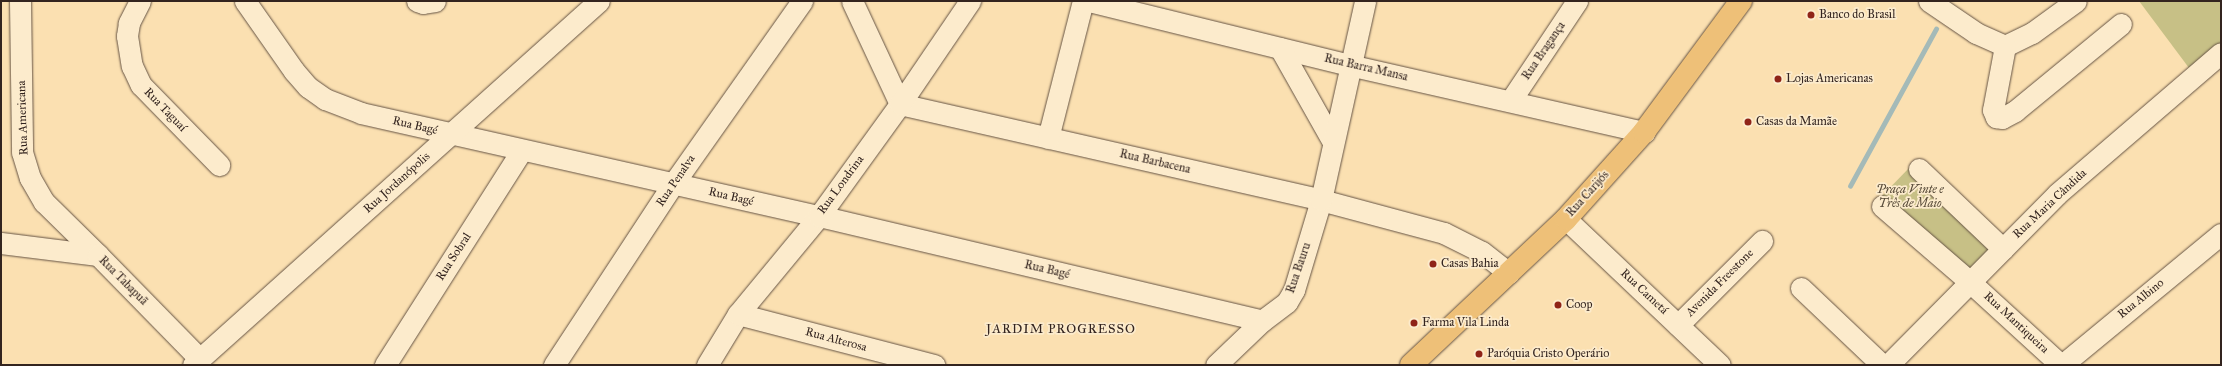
<!DOCTYPE html>
<html>
<head>
<meta charset="utf-8">
<style>
  body { margin:0 }
  #map { position:relative; width:2222px; height:366px; overflow:hidden; background:#fbe0b1; font-family:"IM FELL Great Primer",serif }
  div>[style] { position:absolute }
  .green>* { inset:0; background:#c7c086; transform-origin:0 0 }
  .stream>* { height:4.5px; margin:-2.25px; padding:0 2.25px; transform-origin:2.25px; border-radius:2.25px; background:#a4bab8 }
  .roads { filter:drop-shadow(0 0 1px #655344) drop-shadow(0 0 1px #655344) }
  .minor>* { height:21px; margin:-10.5px; padding:0 10.5px; transform-origin:10.5px; border-radius:10.5px; background:#fcebcc }
  .major>* { height:22px; margin:-11px; padding:0 11px; transform-origin:11px; border-radius:11px; background:#eec078 }
  .dots>* { width:11px; height:11px; translate:-50% -50%; box-sizing:border-box; border:2px solid #fcebcc; border-radius:50% }
  span { translate:-50% -50%; white-space:nowrap; text-align:center; line-height:1.15; -webkit-text-stroke:3.5px #fcebcc; paint-order:stroke }
  .poi-label { font-size:12px; color:#33241f }
  .left { translate:0 -50%; text-align:left }
  .street-label { font-size:12px; color:#33241f }
  .park-label { font-size:12px; color:#584b39; font-style:italic }
  .neighbourhood-label { font-size:13px; color:#33241f; letter-spacing:1px }
  .frame { position:absolute; inset:0; border:2px solid #33241f; pointer-events:none }
</style>
</head>
<body>
<div id="map">
  <div class="green">
    <div style="clip-path:polygon(2139px 1px,2221px 1px,2221px 49px,2192px 72px)"></div>
    <div style="left:1909px;top:168px;width:114px;height:40px;rotate:44deg"></div>
  </div>
  <div class="stream">
    <div style="left:1850px;top:186px;width:179px;rotate:-61.3deg"></div>
  </div>
  <div class="roads">
    <div class="minor">
      <div style="left:20px;top:1px;width:151px;rotate:89.2deg"></div>
      <div style="left:22px;top:152px;width:27px;rotate:73deg"></div>
      <div style="left:30px;top:178px;width:28px;rotate:60deg"></div>
      <div style="left:44px;top:202px;width:76px;rotate:44.5deg"></div>
      <div style="left:140px;top:1px;width:25px;rotate:117deg"></div>
      <div style="left:129px;top:23px;width:13px;rotate:99deg"></div>
      <div style="left:127px;top:36px;width:30px;rotate:81deg"></div>
      <div style="left:132px;top:66px;width:21px;rotate:65deg"></div>
      <div style="left:141px;top:85px;width:112px;rotate:45.7deg"></div>
      <div style="left:245px;top:1px;width:85px;rotate:55deg"></div>
      <div style="left:294px;top:71px;width:21px;rotate:49deg"></div>
      <div style="left:308px;top:87px;width:21px;rotate:35deg"></div>
      <div style="left:325px;top:99px;width:39px;rotate:21deg"></div>
      <div style="left:361px;top:113px;width:469px;rotate:12.7deg"></div>
      <div style="left:819px;top:216px;width:455px;rotate:13.3deg"></div>
      <div style="left:417px;top:1px;width:6px;rotate:18deg"></div>
      <div style="left:423px;top:3px;width:12px;rotate:-9deg"></div>
      <div style="left:852px;top:1px;width:114px;rotate:65deg"></div>
      <div style="left:900px;top:104px;width:432px;rotate:12.8deg"></div>
      <div style="left:1321px;top:200px;width:127px;rotate:15deg"></div>
      <div style="left:1444px;top:233px;width:42px;rotate:26.6deg"></div>
      <div style="left:1482px;top:252px;width:34px;rotate:38deg"></div>
      <div style="left:1089px;top:1px;width:268px;rotate:13.8deg"></div>
      <div style="left:1349px;top:65px;width:303px;rotate:12.8deg"></div>
      <div style="left:1929px;top:1px;width:57px;rotate:34.2deg"></div>
      <div style="left:1976px;top:33px;width:32px;rotate:24deg"></div>
      <div style="left:2005px;top:46px;width:30px;rotate:-26deg"></div>
      <div style="left:2032px;top:33px;width:54px;rotate:-36deg"></div>
      <div style="left:2005px;top:46px;width:65px;rotate:100.6deg"></div>
      <div style="left:1993px;top:110px;width:8px;rotate:67deg"></div>
      <div style="left:1996px;top:117px;width:6px;rotate:9deg"></div>
      <div style="left:2002px;top:118px;width:15px;rotate:-28deg"></div>
      <div style="left:2015px;top:111px;width:137px;rotate:-39.4deg"></div>
      <div style="left:1280px;top:48px;width:108px;rotate:60.6deg"></div>
      <div style="left:1511px;top:100px;width:119px;rotate:-56.3deg"></div>
      <div style="left:1048px;top:138px;width:141px;rotate:-75.7deg"></div>
      <div style="left:1919px;top:169px;width:116px;rotate:43.6deg"></div>
      <div style="left:1882px;top:206px;width:116px;rotate:40.8deg"></div>
      <div style="left:1970px;top:282px;width:123px;rotate:42.4deg"></div>
      <div style="left:1566px;top:219px;width:212px;rotate:43.5deg"></div>
      <div style="left:1px;top:243px;width:98px;rotate:7.1deg"></div>
      <div style="left:98px;top:255px;width:146px;rotate:45.6deg"></div>
      <div style="left:1801px;top:288px;width:112px;rotate:43.5deg"></div>
      <div style="left:738px;top:314px;width:203px;rotate:14.6deg"></div>
      <div style="left:1678px;top:325px;width:119px;rotate:-45deg"></div>
      <div style="left:193px;top:365px;width:545px;rotate:-41.88deg"></div>
      <div style="left:385px;top:365px;width:255px;rotate:-57.5deg"></div>
      <div style="left:554px;top:365px;width:217px;rotate:-56.7deg"></div>
      <div style="left:673px;top:184px;width:224px;rotate:-54.8deg"></div>
      <div style="left:707px;top:365px;width:60px;rotate:-58.7deg"></div>
      <div style="left:738px;top:314px;width:127px;rotate:-50.4deg"></div>
      <div style="left:819px;top:216px;width:138px;rotate:-54.1deg"></div>
      <div style="left:900px;top:104px;width:125px;rotate:-55.8deg"></div>
      <div style="left:1216px;top:365px;width:64px;rotate:-43.7deg"></div>
      <div style="left:1262px;top:321px;width:31px;rotate:-37deg"></div>
      <div style="left:1287px;top:302px;width:14px;rotate:-60deg"></div>
      <div style="left:1294px;top:290px;width:94px;rotate:-73.3deg"></div>
      <div style="left:1321px;top:200px;width:204px;rotate:-77.5deg"></div>
      <div style="left:1888px;top:365px;width:240px;rotate:-45.3deg"></div>
      <div style="left:2057px;top:194px;width:216px;rotate:-40.7deg"></div>
      <div style="left:2062px;top:365px;width:206px;rotate:-39.5deg"></div>
    </div>
    <div class="major">
      <div style="left:1411px;top:365px;width:213px;rotate:-43.3deg"></div>
      <div style="left:1566px;top:219px;width:117px;rotate:-48.1deg"></div>
      <div style="left:1644px;top:132px;width:163px;rotate:-53.5deg"></div>
    </div>
  </div>
  <div class="dots">
    <div style="left:1811px;top:15px;background:#8f2418"></div>
    <div style="left:1778px;top:79px;background:#8f2418"></div>
    <div style="left:1748px;top:122px;background:#8f2418"></div>
    <div style="left:1433px;top:264px;background:#8f2418"></div>
    <div style="left:1558px;top:305px;background:#8f2418"></div>
    <div style="left:1414px;top:323px;background:#8f2418"></div>
    <div style="left:1479px;top:354px;background:#8f2418"></div>
  </div>
  <div class="poi-label">
    <span class="left" style="left:1819px;top:15px">Banco do Brasil</span>
    <span class="left" style="left:1786px;top:79px">Lojas Americanas</span>
    <span class="left" style="left:1756px;top:122px">Casas da Mamãe</span>
    <span class="left" style="left:1441px;top:264px">Casas Bahia</span>
    <span class="left" style="left:1566px;top:305px">Coop</span>
    <span class="left" style="left:1422px;top:323px">Farma Vila Linda</span>
    <span class="left" style="left:1487px;top:354px">Paróquia Cristo Operário</span>
  </div>
  <div class="street-label">
    <span style="left:1544px;top:51px;rotate:-56deg">Rua Bragança</span>
    <span style="left:1366px;top:68px;rotate:13deg">Rua Barra Mansa</span>
    <span style="left:165px;top:110px;rotate:46deg">Rua Taguaí</span>
    <span style="left:23px;top:118px;rotate:-92deg">Rua Americana</span>
    <span style="left:415px;top:126px;rotate:13deg">Rua Bagé</span>
    <span style="left:1155px;top:162px;rotate:13deg">Rua Barbacena</span>
    <span style="left:676px;top:181px;rotate:-56deg">Rua Penalva</span>
    <span style="left:397px;top:183px;rotate:-42deg">Rua Jordanópolis</span>
    <span style="left:841px;top:185px;rotate:-54deg">Rua Londrina</span>
    <span style="left:1588px;top:194px;rotate:-48deg">Rua Carijós</span>
    <span style="left:731px;top:197px;rotate:13deg">Rua Bagé</span>
    <span style="left:2050px;top:204px;rotate:-43deg">Rua Maria Cândida</span>
    <span style="left:454px;top:257px;rotate:-57deg">Rua Sobral</span>
    <span style="left:1299px;top:268px;rotate:-71deg">Rua Bauru</span>
    <span style="left:1047px;top:270px;rotate:13deg">Rua Bagé</span>
    <span style="left:123px;top:281px;rotate:45deg">Rua Tabapuã</span>
    <span style="left:1720px;top:283px;rotate:-45deg">Avenida Freestone</span>
    <span style="left:1644px;top:292px;rotate:43deg">Rua Cametá</span>
    <span style="left:2141px;top:299px;rotate:-39deg">Rua Albino</span>
    <span style="left:2016px;top:323px;rotate:43deg">Rua Mantiqueira</span>
    <span style="left:836px;top:340px;rotate:15deg">Rua Alterosa</span>
  </div>
  <div class="park-label">
    <span style="left:1910px;top:197px">Praça Vinte e<br>Três de Maio</span>
  </div>
  <div class="neighbourhood-label">
    <span style="left:1061px;top:329px">JARDIM PROGRESSO</span>
  </div>
  <div class="frame"></div>
</div>
</body>
</html>
